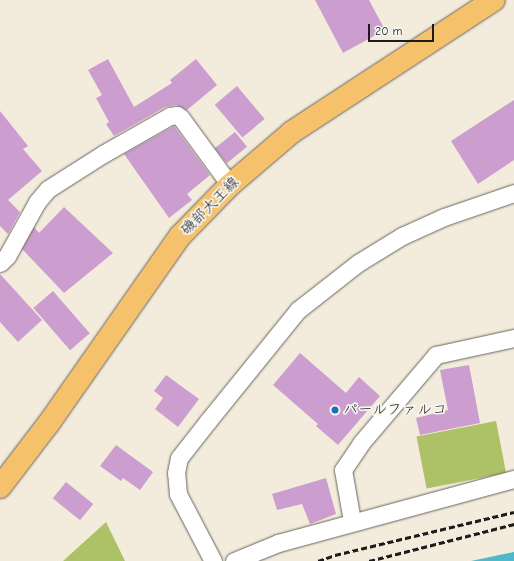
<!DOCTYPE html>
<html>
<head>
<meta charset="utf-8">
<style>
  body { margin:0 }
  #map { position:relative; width:514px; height:561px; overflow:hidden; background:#f3ebdb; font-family:"Comic Neue","Klee One",sans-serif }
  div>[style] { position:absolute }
  .green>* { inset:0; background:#adc267; transform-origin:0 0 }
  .water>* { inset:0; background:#4db9ca }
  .building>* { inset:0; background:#cc9ed0; transform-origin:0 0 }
  .roads { filter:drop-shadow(0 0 1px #67645f) drop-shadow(0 0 1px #67645f) }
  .street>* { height:17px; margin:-8.5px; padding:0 8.5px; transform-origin:8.5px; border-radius:8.5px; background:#fff }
  .primary>* { height:22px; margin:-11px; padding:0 11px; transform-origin:11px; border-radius:11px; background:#f5c16b }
  .rail>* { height:3px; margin-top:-1.5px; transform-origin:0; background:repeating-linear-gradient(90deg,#1c1c1c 0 6px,transparent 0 9px) }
  .dots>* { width:11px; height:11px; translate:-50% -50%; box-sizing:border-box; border:2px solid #f6f6f2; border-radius:50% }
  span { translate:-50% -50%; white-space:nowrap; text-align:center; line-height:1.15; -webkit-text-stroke:3.5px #f6f6f2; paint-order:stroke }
  .street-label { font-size:15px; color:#1c1c1c }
  .poi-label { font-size:15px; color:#1c1c1c }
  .left { translate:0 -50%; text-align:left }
  .scale { position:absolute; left:368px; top:24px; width:66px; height:18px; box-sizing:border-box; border:2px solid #1c1c1c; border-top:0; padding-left:5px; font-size:12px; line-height:14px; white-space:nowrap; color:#1c1c1c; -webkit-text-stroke:3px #f6f6f2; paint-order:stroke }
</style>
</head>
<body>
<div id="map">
  <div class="green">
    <div style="left:496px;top:421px;width:53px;height:81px;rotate:79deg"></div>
    <div style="clip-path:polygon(106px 522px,125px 561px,63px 561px)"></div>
  </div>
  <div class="water">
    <div style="clip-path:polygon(514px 552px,514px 561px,471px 561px)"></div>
  </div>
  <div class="building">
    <div style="clip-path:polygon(315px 0,369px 0,385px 30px,343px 53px)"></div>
    <div style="clip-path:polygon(108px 59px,134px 107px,172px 83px,170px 80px,196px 59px,217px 85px,187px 110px,176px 105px,165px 107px,114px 136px,106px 124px,109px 122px,96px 98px,102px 95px,88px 70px)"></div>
    <div style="left:237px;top:86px;width:43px;height:29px;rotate:50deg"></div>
    <div style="clip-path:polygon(514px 100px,514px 160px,478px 184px,451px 141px)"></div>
    <div style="clip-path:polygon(0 111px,28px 146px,23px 149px,42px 171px,8px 200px,20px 212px,8px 234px,0 226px)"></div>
    <div style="clip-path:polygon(174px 126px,210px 175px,187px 194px,192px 200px,169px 218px,124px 154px)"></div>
    <div style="left:235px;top:132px;width:19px;height:26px;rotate:51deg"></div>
    <div style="clip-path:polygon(64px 207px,113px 253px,64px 293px,22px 249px,34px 227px,39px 233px)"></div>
    <div style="clip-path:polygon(0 274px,42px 320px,18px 342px,0 322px)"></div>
    <div style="left:53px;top:291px;width:56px;height:26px;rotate:49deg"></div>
    <div style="clip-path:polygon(300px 353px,346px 393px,359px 377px,380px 396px,338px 445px,316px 426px,318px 424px,273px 385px)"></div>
    <div style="clip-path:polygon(469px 365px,480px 423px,420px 435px,416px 418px,448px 410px,440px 370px)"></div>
    <div style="clip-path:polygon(166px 375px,199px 399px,178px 427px,155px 409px,163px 398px,154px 391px)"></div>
    <div style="clip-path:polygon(116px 445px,153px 472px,140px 490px,123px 478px,121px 481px,100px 466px)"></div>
    <div style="clip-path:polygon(326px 478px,336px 514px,310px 524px,302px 504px,277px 510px,272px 494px)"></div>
    <div style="left:66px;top:482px;width:35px;height:21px;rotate:39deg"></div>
  </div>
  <div class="roads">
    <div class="street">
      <div style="left:0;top:263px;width:10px;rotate:-45deg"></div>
      <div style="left:7px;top:256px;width:62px;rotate:-60.9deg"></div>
      <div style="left:37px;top:202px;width:17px;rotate:-50deg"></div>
      <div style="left:48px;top:189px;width:65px;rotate:-32.5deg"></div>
      <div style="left:103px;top:154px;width:77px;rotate:-29.6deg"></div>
      <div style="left:170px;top:116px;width:7px;rotate:-8deg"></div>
      <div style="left:177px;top:115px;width:5px;rotate:37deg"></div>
      <div style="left:181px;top:118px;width:83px;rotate:53.8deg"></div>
      <div style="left:352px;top:521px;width:52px;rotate:-100deg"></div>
      <div style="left:343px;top:470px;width:32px;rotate:-56deg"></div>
      <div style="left:361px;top:443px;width:116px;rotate:-49.6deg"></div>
      <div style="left:436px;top:355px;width:80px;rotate:-12.3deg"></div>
      <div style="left:213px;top:561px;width:76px;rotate:-117.6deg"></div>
      <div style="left:178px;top:494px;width:21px;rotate:-95deg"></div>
      <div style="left:176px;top:473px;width:15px;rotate:-79deg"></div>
      <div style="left:179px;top:458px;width:47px;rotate:-51.9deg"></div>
      <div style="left:208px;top:421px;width:143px;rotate:-51deg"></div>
      <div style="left:298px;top:310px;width:76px;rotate:-38.1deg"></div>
      <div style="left:358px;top:263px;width:52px;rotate:-31.5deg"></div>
      <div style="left:402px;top:236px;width:46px;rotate:-24.3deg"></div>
      <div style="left:444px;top:217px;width:74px;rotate:-18.9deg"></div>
      <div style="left:234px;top:561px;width:48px;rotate:-22.2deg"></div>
      <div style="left:278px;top:543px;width:245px;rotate:-15.2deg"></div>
    </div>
    <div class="primary">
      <div style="left:0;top:487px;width:81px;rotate:-52.6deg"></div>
      <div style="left:49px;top:423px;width:228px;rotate:-55deg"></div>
      <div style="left:180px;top:236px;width:71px;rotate:-45.6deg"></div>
      <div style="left:230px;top:185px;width:82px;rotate:-40.5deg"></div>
      <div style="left:292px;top:132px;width:241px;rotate:-33.2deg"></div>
    </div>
  </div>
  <div class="rail">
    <div style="left:318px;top:561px;width:18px;rotate:-19deg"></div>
    <div style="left:335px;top:555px;width:184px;rotate:-13.5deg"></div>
    <div style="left:369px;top:561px;width:150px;rotate:-14.3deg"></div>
  </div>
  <div class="dots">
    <div style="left:335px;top:410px;background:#1f6fb2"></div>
  </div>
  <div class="street-label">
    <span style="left:210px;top:206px;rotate:-45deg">磯部大王線</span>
  </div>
  <div class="poi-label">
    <span class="left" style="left:343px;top:410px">パールファルコ</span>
  </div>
  <div class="scale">20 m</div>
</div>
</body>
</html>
